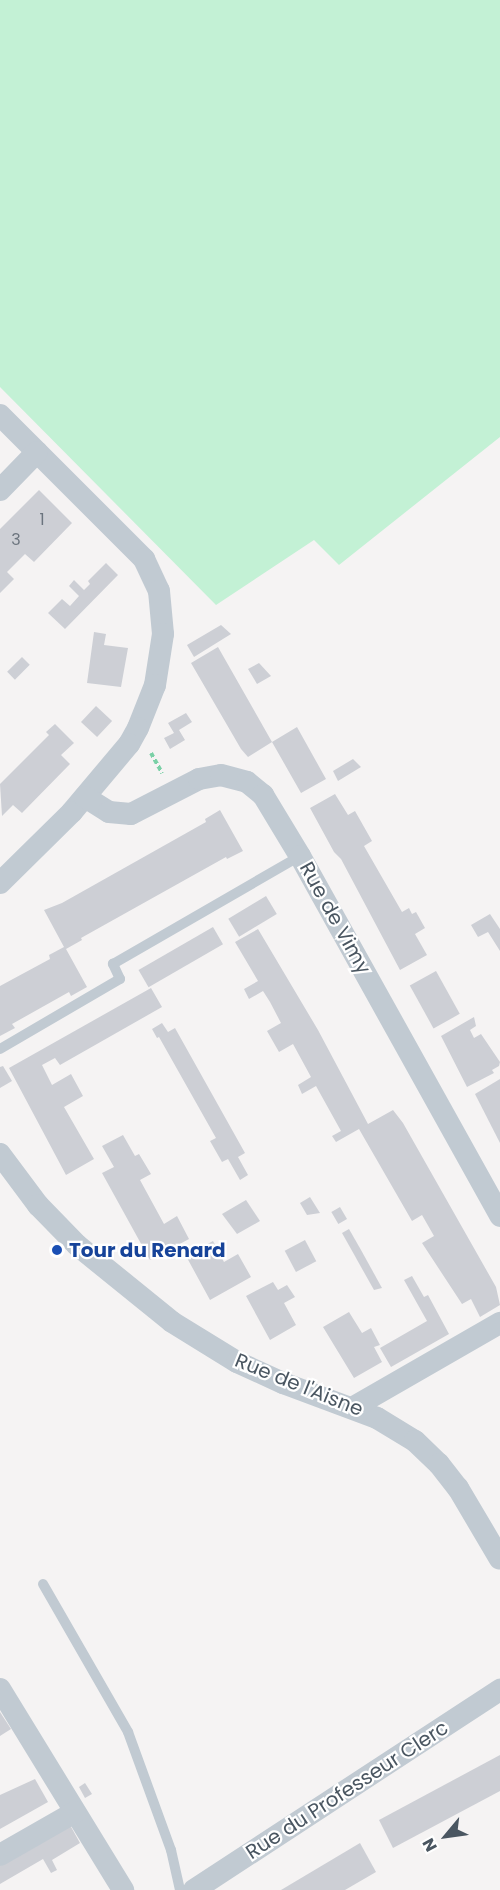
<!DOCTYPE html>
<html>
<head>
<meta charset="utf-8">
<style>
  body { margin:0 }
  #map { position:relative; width:500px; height:1890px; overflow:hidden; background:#f5f3f3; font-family:Poppins,sans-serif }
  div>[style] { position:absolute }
  .green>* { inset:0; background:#c3f1d5 }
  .building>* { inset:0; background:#cdcfd5; transform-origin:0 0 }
  .path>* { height:4px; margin-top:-2px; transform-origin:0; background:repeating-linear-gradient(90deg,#7ad0a6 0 4.5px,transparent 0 7.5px) }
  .service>* { height:10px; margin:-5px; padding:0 5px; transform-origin:5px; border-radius:5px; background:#c1cad2 }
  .minor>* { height:22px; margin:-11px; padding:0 11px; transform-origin:11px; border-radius:11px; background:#c1cad2 }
  .dots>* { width:16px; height:16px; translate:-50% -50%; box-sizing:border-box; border:3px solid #fff; border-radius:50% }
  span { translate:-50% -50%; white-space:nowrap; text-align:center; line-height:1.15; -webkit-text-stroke:4.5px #fff; paint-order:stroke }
  .number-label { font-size:16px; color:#6b747e }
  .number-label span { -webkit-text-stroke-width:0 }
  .street-label { font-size:20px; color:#4a5661 }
  .transit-label { font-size:20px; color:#164399; font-weight:700 }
  .left { translate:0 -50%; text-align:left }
  .north { position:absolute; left:416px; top:1806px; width:60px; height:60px; -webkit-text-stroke:4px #fff; paint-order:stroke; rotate:241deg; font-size:16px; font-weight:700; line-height:24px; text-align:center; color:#4a5661 }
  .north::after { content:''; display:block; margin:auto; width:21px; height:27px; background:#4a5661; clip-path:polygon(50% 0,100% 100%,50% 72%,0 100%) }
</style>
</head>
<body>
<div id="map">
  <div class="green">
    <div style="clip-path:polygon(0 0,500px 0,500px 437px,339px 565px,314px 540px,216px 605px,0 387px)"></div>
  </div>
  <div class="building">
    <div style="clip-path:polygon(39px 490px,72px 523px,34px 562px,25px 554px,7px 572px,14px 579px,0 593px,0 529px)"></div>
    <div style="clip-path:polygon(106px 563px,118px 575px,65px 629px,48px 613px,62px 599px,70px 606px,79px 596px,69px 586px,74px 580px,84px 590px,90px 584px,88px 581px)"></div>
    <div style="clip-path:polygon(221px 625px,231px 634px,194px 657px,187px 645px)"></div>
    <div style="clip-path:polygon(94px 632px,106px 634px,104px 645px,128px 648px,121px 687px,87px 683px)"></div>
    <div style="clip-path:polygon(218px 647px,272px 742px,297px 727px,326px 779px,301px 793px,272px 742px,248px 757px,241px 749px,191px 663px)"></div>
    <div style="left:22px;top:657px;width:11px;height:21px;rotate:45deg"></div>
    <div style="clip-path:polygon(259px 663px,271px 676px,257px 684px,248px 669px)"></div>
    <div style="left:96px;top:706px;width:22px;height:22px;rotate:43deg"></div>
    <div style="clip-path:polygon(186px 713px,192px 722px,179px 730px,185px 740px,170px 749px,164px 738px,174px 733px,168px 723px)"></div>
    <div style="clip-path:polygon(55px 724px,74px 743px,61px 755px,70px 764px,22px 813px,13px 805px,2px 816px,0 784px,49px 735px,46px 732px)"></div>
    <div style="clip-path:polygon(353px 759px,361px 767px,338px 781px,333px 771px)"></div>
    <div style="clip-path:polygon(335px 794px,348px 815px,355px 811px,372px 841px,364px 846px,402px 912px,409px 908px,412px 914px,416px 912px,425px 928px,415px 934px,427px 955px,400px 970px,341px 859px,334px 852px,310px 808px)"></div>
    <div style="clip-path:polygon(220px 810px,243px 851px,227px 859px,226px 857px,81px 938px,82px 940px,66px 949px,87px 987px,71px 996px,69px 992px,12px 1024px,15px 1028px,0 1036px,0 986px,50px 959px,49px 955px,64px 947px,44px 910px,62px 903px,206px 822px,205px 819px)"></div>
    <div style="left:266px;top:896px;width:21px;height:44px;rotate:59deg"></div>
    <div style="clip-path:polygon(490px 914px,500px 929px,500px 951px,488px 932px,478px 937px,471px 925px)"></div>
    <div style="left:213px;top:927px;width:20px;height:86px;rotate:60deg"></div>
    <div style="clip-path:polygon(258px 929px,318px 1030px,368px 1124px,393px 1110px,403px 1123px,496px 1287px,500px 1305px,480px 1317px,471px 1299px,462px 1304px,422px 1243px,434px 1236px,422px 1215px,412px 1221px,359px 1129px,336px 1142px,332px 1136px,341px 1131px,316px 1086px,302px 1094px,298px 1085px,311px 1077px,293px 1044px,279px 1052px,267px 1031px,281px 1023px,270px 1002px,263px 991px,249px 999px,244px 989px,258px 981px,235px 942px)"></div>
    <div style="left:436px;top:971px;width:49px;height:30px;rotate:61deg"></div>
    <div style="clip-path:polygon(151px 988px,162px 1007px,60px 1065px,55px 1058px,42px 1065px,52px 1085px,71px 1074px,83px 1096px,64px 1107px,94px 1159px,66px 1175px,9px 1068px)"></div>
    <div style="clip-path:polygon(474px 1017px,476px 1026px,470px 1030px,474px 1038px,481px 1034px,500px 1062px,499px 1066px,492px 1070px,494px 1073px,467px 1087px,441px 1036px)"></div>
    <div style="clip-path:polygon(162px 1023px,168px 1032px,175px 1028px,245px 1153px,238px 1157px,248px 1175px,240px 1180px,228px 1159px,222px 1162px,210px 1141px,216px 1138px,159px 1037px,157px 1038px,152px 1029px)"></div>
    <div style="clip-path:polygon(3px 1066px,12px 1081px,0 1088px,0 1067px)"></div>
    <div style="clip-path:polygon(500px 1079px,500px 1143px,475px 1094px)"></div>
    <div style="clip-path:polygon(123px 1135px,135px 1156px,139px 1154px,151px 1174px,140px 1180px,164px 1224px,177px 1216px,189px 1239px,150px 1260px,102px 1173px,114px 1167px,102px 1146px)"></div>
    <div style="clip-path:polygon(310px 1197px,320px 1213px,307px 1215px,300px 1203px)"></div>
    <div style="clip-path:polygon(246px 1200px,260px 1221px,237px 1234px,222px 1214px)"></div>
    <div style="left:340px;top:1207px;width:14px;height:10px;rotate:60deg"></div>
    <div style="clip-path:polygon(349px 1229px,361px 1250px,382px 1288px,374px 1290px,342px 1233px)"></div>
    <div style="left:305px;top:1240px;width:24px;height:23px;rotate:62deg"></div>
    <div style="clip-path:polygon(213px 1241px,224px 1262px,238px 1254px,251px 1277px,210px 1300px,186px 1256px)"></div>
    <div style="clip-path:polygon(412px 1276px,424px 1297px,428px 1295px,449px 1334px,391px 1367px,380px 1348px,427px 1321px,404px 1280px)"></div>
    <div style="clip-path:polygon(273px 1282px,278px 1290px,287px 1285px,295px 1297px,284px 1303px,296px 1325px,270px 1340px,246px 1296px)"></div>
    <div style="clip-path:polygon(349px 1312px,362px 1333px,371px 1328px,380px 1345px,374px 1347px,382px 1362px,354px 1378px,323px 1327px)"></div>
    <div style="clip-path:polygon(0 1712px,11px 1729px,0 1736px)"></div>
    <div style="clip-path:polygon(500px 1755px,500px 1791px,393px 1848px,379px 1820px)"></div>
    <div style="clip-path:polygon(35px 1779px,48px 1802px,0 1829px,0 1795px)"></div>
    <div style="clip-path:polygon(85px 1783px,92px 1794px,85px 1798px,79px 1787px)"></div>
    <div style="clip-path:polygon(70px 1825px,80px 1843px,52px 1860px,57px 1870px,51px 1873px,43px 1859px,0 1884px,0 1866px)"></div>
    <div style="clip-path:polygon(360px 1843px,376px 1872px,345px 1890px,281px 1890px)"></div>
  </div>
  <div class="path">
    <div style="left:151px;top:753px;width:23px;rotate:61deg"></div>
  </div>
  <div class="service">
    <div style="left:0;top:1049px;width:139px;rotate:-30.3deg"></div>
    <div style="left:120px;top:979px;width:17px;rotate:-115deg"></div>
    <div style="left:113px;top:964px;width:216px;rotate:-30deg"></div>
    <div style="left:43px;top:1584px;width:171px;rotate:60.1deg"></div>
    <div style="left:128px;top:1732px;width:126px;rotate:70deg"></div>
    <div style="left:171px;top:1850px;width:41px;rotate:77.3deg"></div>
  </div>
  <div class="minor">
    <div style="left:0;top:415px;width:204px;rotate:45deg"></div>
    <div style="left:144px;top:559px;width:35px;rotate:65deg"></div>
    <div style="left:159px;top:591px;width:43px;rotate:84.7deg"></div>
    <div style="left:163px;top:634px;width:52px;rotate:98.9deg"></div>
    <div style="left:155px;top:685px;width:46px;rotate:111.6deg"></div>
    <div style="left:138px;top:728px;width:18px;rotate:119deg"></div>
    <div style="left:129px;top:744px;width:89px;rotate:130deg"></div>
    <div style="left:72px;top:812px;width:101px;rotate:135.4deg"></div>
    <div style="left:0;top:490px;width:53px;rotate:-45.8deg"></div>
    <div style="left:85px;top:797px;width:28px;rotate:32deg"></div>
    <div style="left:109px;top:812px;width:22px;rotate:5deg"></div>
    <div style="left:131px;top:814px;width:76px;rotate:-27.2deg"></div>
    <div style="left:199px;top:779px;width:22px;rotate:-10deg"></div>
    <div style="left:221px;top:775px;width:27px;rotate:15deg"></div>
    <div style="left:247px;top:782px;width:21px;rotate:39deg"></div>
    <div style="left:263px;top:795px;width:71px;rotate:58.8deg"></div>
    <div style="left:300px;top:856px;width:412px;rotate:60.9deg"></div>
    <div style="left:0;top:1154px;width:64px;rotate:53.3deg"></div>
    <div style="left:38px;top:1205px;width:56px;rotate:45.7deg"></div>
    <div style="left:77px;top:1245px;width:122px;rotate:39deg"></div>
    <div style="left:172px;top:1322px;width:76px;rotate:31.6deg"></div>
    <div style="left:237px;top:1362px;width:51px;rotate:24.5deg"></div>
    <div style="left:283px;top:1383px;width:100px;rotate:20.4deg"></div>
    <div style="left:377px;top:1418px;width:44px;rotate:31.2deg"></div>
    <div style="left:415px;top:1441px;width:33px;rotate:44deg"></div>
    <div style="left:439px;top:1464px;width:31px;rotate:52deg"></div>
    <div style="left:458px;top:1488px;width:82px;rotate:59.4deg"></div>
    <div style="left:352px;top:1408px;width:171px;rotate:-29.9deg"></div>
    <div style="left:0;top:1689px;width:236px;rotate:58.5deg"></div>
    <div style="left:0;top:1855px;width:86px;rotate:-29.8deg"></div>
    <div style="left:194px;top:1890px;width:366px;rotate:-33.2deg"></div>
  </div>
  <div class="dots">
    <div style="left:57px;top:1250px;background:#1a4fb4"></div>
  </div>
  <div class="number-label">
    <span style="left:42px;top:520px">1</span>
    <span style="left:16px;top:540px">3</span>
  </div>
  <div class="street-label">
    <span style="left:335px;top:918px;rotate:61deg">Rue de Vimy</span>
    <span style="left:299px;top:1385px;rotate:22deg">Rue de l'Aisne</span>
    <span style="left:347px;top:1790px;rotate:-33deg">Rue du Professeur Clerc</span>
  </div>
  <div class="transit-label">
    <span class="left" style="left:69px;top:1250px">Tour du Renard</span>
  </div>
  <div class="north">N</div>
</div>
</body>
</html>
